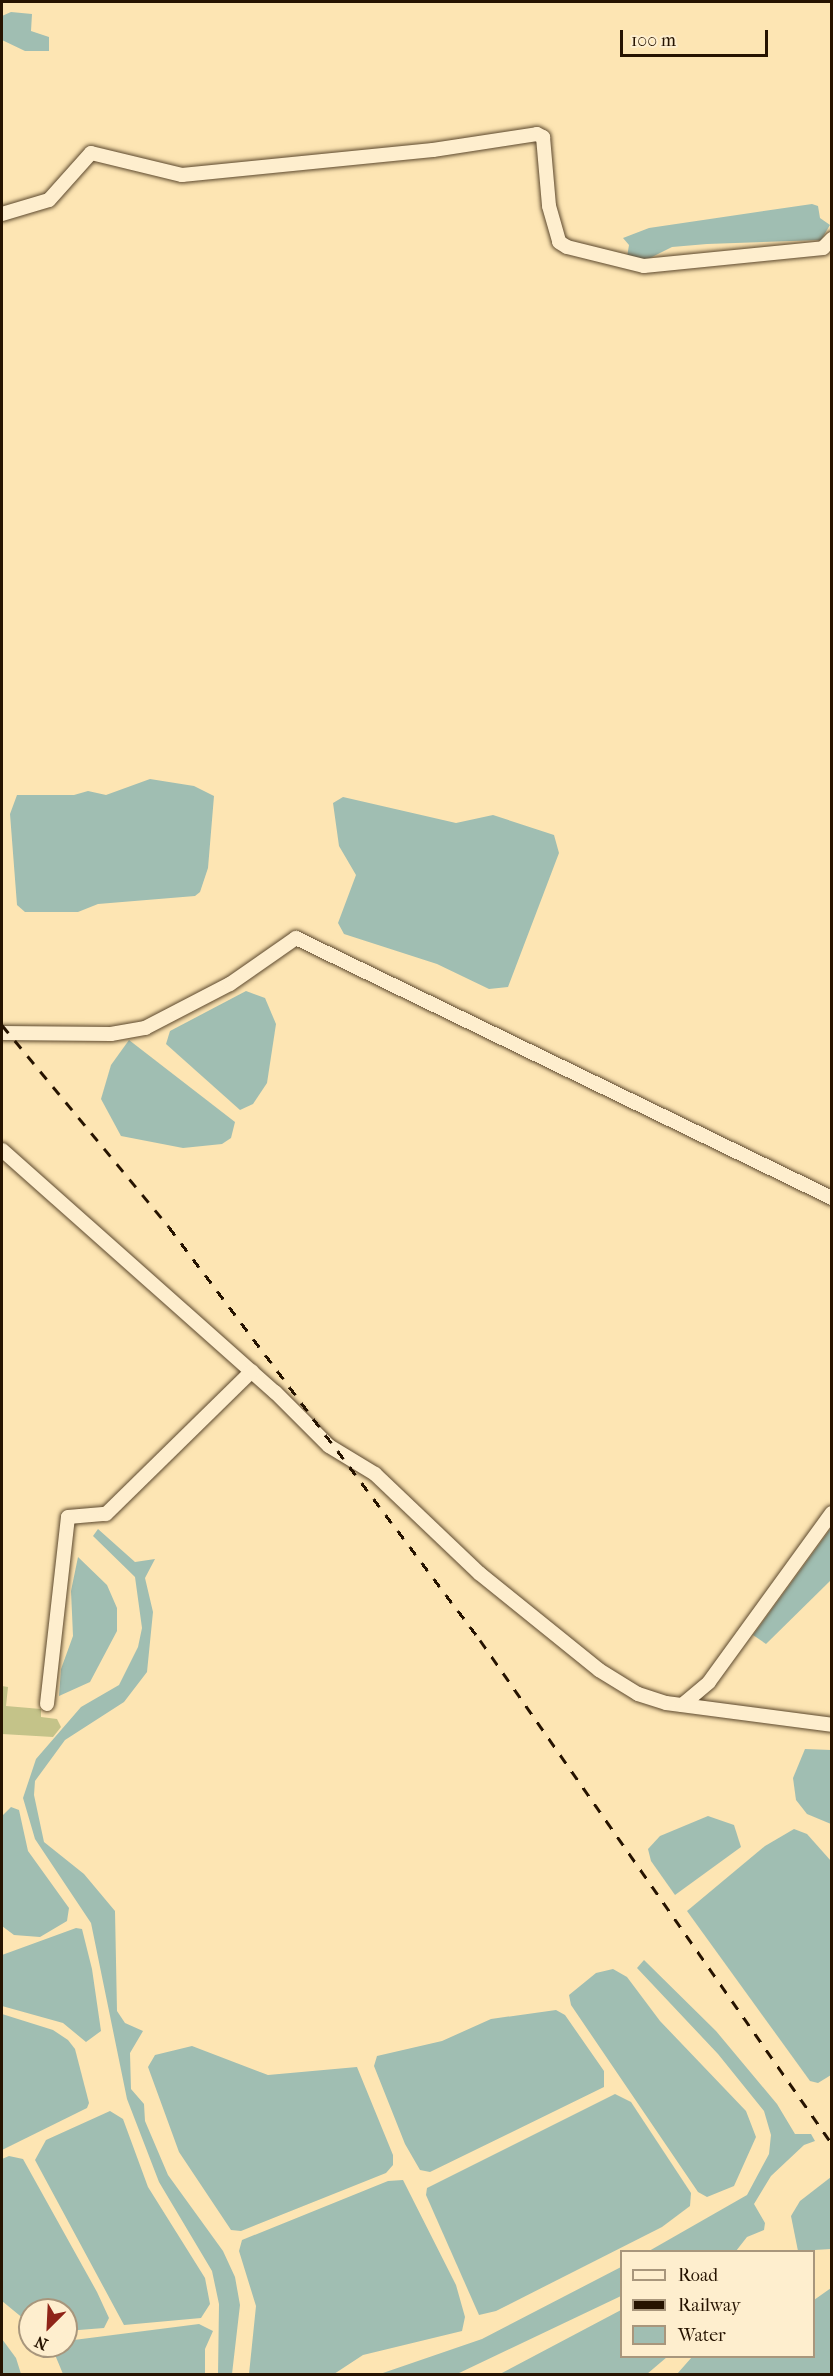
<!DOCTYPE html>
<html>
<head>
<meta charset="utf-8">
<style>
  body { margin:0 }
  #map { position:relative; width:833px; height:2376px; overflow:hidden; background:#fde5b3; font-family:"IM FELL French Canon",serif }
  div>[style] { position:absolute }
  .green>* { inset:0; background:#c4c389 }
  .water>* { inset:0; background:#a0beb2 }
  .roads { filter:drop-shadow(0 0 2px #5c482d) drop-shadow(0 0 2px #5c482d) }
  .minor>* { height:14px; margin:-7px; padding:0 7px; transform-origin:7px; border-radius:7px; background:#feeece }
  .rail>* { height:3px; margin-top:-1.5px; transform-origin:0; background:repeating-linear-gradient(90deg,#261300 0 10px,transparent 0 20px) }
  span { translate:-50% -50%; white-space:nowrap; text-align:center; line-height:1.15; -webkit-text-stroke:5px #feeece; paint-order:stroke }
  .frame { position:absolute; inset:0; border:3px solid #261300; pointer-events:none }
  .legend { position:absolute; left:620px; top:2250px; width:195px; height:108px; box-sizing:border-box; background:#feeece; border:2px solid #a8967c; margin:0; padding:8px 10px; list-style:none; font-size:18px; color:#261300 }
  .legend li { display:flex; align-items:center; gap:12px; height:30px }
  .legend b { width:30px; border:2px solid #a8967c }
  .north { position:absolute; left:18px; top:2298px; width:60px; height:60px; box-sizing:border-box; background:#feeece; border:2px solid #a8967c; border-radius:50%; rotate:204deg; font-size:16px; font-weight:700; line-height:24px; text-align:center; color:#261300 }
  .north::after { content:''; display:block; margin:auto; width:21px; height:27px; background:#8f2418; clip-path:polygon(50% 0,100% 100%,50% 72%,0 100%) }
  .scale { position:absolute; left:620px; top:30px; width:148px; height:27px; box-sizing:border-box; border:3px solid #261300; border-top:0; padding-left:8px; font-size:18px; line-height:21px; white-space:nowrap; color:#261300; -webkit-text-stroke:4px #feeece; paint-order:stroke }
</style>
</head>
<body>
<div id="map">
  <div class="green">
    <div style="clip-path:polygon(2px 1686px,8px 1687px,6px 1706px,41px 1709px,41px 1717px,57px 1719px,61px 1727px,53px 1737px,2px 1734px)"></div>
  </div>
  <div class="water">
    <div style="clip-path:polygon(11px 12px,32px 14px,31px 31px,49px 37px,49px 51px,25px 51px,2px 40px,2px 16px)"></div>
    <div style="clip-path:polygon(812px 204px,818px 206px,820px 218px,830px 225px,821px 240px,707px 244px,672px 247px,646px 260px,627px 257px,629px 245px,623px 238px,649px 228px)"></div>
    <div style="clip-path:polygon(150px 779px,194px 786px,214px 796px,208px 868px,200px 892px,195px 896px,98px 904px,78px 912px,25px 912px,17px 905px,10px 814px,17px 795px,74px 795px,88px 791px,106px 795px)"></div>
    <div style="clip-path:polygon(343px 797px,456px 823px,493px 815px,554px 835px,559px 853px,508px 987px,489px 989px,437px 964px,344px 934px,338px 923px,356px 875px,339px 846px,333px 803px)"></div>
    <div style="clip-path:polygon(246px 991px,265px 998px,276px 1024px,267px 1083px,253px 1104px,240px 1110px,166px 1044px,170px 1031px)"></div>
    <div style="clip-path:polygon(129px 1040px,235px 1122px,231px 1138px,222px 1144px,183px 1148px,121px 1136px,101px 1099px,111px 1065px)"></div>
    <div style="clip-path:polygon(831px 1528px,831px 1580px,766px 1644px,753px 1635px)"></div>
    <div style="clip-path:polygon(98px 1529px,135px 1562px,155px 1559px,145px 1578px,153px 1612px,147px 1672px,124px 1702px,65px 1740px,35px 1781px,34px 1795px,44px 1842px,84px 1874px,115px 1911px,117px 2011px,125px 2023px,143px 2031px,130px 2053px,131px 2089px,144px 2104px,145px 2121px,168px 2175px,223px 2251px,235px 2277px,240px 2305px,232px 2374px,218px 2374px,219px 2304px,212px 2271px,159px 2182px,127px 2099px,91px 1923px,35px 1839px,23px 1798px,36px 1759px,81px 1707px,119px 1685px,138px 1647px,142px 1628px,135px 1577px,93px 1536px)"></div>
    <div style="clip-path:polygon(78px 1557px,107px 1585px,117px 1608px,117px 1631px,90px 1682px,59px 1696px,61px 1669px,73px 1636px,71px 1591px)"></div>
    <div style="clip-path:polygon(805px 1749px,831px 1750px,831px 1824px,807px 1814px,796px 1800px,793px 1778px)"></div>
    <div style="clip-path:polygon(11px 1807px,19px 1810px,28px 1851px,69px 1908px,67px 1921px,40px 1937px,14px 1935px,2px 1926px,2px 1816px)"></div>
    <div style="clip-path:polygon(708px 1816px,734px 1825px,741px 1847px,675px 1895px,651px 1861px,648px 1849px,660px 1836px)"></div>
    <div style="clip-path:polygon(794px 1829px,807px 1834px,831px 1861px,831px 2075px,818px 2083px,810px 2081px,687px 1911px,765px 1846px)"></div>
    <div style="clip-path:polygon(76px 1928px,82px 1929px,92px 1969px,101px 2031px,86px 2042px,63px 2023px,2px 2006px,2px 1955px)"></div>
    <div style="clip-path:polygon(644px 1960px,716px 2031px,777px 2104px,795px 2134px,811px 2134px,815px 2141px,804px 2145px,771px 2176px,754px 2204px,765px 2223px,764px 2230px,747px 2237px,736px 2251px,649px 2251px,747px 2195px,769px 2154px,771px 2135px,764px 2111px,718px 2054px,637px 1968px)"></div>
    <div style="clip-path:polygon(613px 1969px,627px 1977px,660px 2021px,746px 2111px,756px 2137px,734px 2186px,707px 2197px,698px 2192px,571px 2005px,569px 1995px,596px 1973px)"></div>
    <div style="clip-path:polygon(556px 2010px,565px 2015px,604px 2071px,604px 2087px,430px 2172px,420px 2170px,405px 2144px,374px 2066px,377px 2056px,442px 2041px,491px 2019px)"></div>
    <div style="clip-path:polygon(2px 2014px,53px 2030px,68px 2040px,75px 2049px,89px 2103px,87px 2108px,2px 2150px)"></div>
    <div style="clip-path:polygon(192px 2046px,268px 2075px,357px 2067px,393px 2155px,393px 2165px,386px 2173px,241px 2231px,231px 2230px,179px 2152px,148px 2067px,155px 2055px)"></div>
    <div style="clip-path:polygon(615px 2094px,631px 2102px,691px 2193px,690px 2206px,662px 2227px,496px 2311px,479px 2315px,426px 2195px,427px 2188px)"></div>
    <div style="clip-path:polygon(110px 2111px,123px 2119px,148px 2187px,205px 2278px,210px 2304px,201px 2318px,124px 2325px,35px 2160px,46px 2140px)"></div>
    <div style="clip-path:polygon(9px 2156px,23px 2159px,97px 2292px,109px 2318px,104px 2328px,66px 2331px,66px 2310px,30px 2310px,30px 2324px,2px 2301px,2px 2159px)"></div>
    <div style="clip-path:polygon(831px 2177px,831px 2249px,798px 2251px,791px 2216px,800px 2201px)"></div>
    <div style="clip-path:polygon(403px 2180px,456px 2285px,465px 2317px,462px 2331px,363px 2355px,334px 2374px,249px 2374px,256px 2306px,239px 2251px,242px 2240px,388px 2181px)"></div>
    <div style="clip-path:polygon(621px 2267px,621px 2296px,457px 2374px,380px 2374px,482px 2339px)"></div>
    <div style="clip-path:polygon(831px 2288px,831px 2374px,677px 2374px,692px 2357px,814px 2356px,814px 2300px)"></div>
    <div style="clip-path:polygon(621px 2310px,622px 2356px,667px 2357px,647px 2374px,500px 2374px)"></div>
    <div style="clip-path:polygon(199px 2324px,213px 2331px,205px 2349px,205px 2374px,63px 2374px,53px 2350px,66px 2346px,66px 2341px)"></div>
    <div style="clip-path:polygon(2px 2339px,16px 2358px,21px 2374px,2px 2374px)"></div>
  </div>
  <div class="roads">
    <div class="minor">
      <div style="left:2px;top:214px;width:49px;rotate:-16.6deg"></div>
      <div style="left:49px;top:200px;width:63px;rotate:-48.2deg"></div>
      <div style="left:91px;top:153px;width:94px;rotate:13.6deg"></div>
      <div style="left:182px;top:175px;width:252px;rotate:-5.7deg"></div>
      <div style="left:433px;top:150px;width:105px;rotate:-8.7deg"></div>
      <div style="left:537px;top:134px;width:7px;rotate:27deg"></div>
      <div style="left:543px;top:137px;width:69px;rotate:85deg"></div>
      <div style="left:549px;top:206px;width:37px;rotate:74deg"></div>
      <div style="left:559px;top:242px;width:9px;rotate:32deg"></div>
      <div style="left:567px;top:247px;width:79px;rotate:13.9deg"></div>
      <div style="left:644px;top:266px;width:180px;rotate:-5.7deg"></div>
      <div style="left:823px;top:248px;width:13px;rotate:-45deg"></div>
      <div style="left:2px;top:1033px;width:109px;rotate:0.5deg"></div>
      <div style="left:111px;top:1034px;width:35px;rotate:-10deg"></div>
      <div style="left:145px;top:1028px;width:96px;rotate:-27.4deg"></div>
      <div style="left:230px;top:984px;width:80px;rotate:-34.9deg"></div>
      <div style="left:296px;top:938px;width:596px;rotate:25.88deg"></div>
      <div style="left:2px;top:1150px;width:365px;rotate:41.6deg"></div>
      <div style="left:275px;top:1392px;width:76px;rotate:45deg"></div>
      <div style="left:329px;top:1446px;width:54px;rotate:31.3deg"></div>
      <div style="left:375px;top:1474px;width:144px;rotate:43.6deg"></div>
      <div style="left:479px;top:1573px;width:154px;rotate:38.9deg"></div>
      <div style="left:599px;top:1670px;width:46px;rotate:31.6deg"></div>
      <div style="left:638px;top:1694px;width:29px;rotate:18deg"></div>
      <div style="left:666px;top:1703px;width:167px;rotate:7.5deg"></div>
      <div style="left:47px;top:1704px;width:188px;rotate:-83.6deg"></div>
      <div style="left:68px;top:1517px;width:38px;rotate:-5deg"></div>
      <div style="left:106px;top:1514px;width:204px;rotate:-44.4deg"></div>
      <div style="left:682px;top:1705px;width:35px;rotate:-40deg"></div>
      <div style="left:709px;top:1682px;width:209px;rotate:-54deg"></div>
    </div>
  </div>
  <div class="rail">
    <div style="left:2px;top:1025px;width:262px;rotate:50.4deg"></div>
    <div style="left:169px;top:1227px;width:517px;rotate:53.02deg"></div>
    <div style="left:480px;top:1640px;width:615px;rotate:55.07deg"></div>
  </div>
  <div class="frame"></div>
  <ul class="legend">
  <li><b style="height:8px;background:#feeece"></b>Road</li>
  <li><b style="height:8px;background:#261300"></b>Railway</li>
  <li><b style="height:16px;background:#a0beb2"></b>Water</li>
  </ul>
  <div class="north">N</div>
  <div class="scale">100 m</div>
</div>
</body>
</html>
